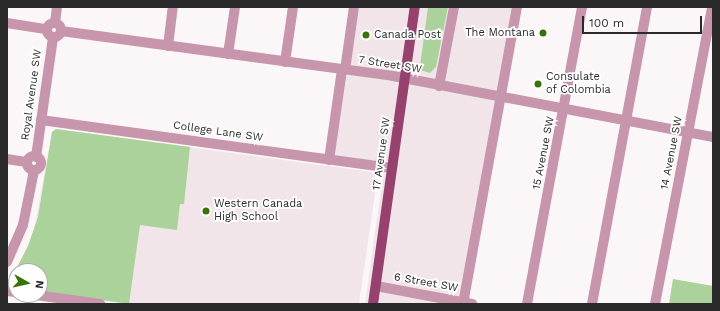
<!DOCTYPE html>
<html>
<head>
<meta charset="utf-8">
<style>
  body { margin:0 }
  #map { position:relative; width:720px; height:311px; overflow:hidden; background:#fbf6f8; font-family:"Work Sans",sans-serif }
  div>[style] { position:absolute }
  .built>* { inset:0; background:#f1e5ea }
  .green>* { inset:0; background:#abd29a }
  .minor>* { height:10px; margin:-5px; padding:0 5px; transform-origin:5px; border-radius:5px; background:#c796ac }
  .minor>.ring { margin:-5px; padding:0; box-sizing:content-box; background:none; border:10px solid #c796ac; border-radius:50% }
  .major>* { height:10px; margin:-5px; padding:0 5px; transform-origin:5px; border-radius:5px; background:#96416e }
  .dots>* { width:11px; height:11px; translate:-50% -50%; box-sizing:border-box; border:2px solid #fff; border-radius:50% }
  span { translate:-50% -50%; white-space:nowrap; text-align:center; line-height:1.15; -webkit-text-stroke:3.5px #fff; paint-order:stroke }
  .poi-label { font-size:11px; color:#2b2a2a }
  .right { translate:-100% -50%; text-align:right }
  .left { translate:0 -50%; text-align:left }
  .street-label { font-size:11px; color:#2b2a2a }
  .frame { position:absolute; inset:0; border:8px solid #2b2a2a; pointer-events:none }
  .north { position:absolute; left:8px; top:263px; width:40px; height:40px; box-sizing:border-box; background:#fff; border:1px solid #aaa; border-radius:50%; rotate:98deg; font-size:11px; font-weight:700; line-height:16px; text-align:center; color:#2b2a2a }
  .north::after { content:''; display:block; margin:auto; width:14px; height:18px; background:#387307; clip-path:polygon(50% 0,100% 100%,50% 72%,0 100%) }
  .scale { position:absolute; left:582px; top:16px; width:120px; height:18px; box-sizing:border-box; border:2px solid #2b2a2a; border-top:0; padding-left:5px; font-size:12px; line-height:14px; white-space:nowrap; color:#2b2a2a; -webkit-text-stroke:3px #fff; paint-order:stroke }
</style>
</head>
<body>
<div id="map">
  <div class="built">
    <div style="clip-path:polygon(358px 7px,517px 7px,462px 304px,365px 304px,385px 162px,331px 155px,343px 76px,349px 76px)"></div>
    <div style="clip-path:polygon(56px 129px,372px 172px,377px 180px,359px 304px,129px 304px,40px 291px,40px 271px,16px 271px,7px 283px,22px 259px,34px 230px,52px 132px)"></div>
  </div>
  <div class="green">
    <div style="clip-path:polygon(428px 7px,448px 7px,436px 67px,430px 73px,420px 70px,420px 66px)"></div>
    <div style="clip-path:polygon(56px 129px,190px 147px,184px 204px,180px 204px,177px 230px,140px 225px,129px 304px,40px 291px,40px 271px,16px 271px,16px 288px,7px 287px,28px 246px,38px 217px,52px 132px)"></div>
    <div style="clip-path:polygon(673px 279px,713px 286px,713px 304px,669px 304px)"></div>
  </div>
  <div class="minor">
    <div class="ring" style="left:47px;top:23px;width:4px;height:4px"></div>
    <div style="left:7px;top:23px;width:39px;rotate:9deg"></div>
    <div style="left:55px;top:23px;width:16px;rotate:-83deg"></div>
    <div style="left:61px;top:31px;width:335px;rotate:7.7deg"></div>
    <div style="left:393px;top:76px;width:326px;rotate:10.8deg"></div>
    <div style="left:168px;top:46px;width:39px;rotate:-83deg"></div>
    <div style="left:228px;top:54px;width:48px;rotate:-81.5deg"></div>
    <div style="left:285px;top:62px;width:56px;rotate:-81.7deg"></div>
    <div style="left:345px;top:70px;width:64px;rotate:-81.9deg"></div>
    <div style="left:439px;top:86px;width:80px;rotate:-79.2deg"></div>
    <div style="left:41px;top:120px;width:354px;rotate:7.8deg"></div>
    <div class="ring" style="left:27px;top:156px;width:4px;height:4px"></div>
    <div style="left:36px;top:157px;width:121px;rotate:-81.9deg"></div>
    <div style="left:7px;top:159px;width:20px;rotate:9deg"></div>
    <div style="left:329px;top:160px;width:91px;rotate:-81.8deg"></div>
    <div style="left:7px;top:262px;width:40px;rotate:-66.6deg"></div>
    <div style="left:23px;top:225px;width:55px;rotate:-78.5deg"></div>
    <div style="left:376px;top:286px;width:98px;rotate:10.6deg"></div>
    <div style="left:7px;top:291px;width:9px;rotate:6deg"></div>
    <div style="left:36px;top:295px;width:65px;rotate:8deg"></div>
    <div style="left:463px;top:304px;width:302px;rotate:-79.7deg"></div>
    <div style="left:527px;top:304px;width:302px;rotate:-79.5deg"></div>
    <div style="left:592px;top:304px;width:302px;rotate:-79.5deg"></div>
    <div style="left:655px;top:304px;width:302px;rotate:-79.1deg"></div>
  </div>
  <div class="major">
    <div style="left:373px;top:304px;width:300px;rotate:-82deg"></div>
  </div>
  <div class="dots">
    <div style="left:543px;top:33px;background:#387307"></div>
    <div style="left:366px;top:35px;background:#387307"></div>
    <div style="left:538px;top:84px;background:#387307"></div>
    <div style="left:206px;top:211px;background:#387307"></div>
  </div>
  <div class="poi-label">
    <span class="right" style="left:535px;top:33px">The Montana</span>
    <span class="left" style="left:374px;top:35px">Canada Post</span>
    <span class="left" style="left:546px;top:84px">Consulate<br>of Colombia</span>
    <span class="left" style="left:214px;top:211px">Western Canada<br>High School</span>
  </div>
  <div class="street-label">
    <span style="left:390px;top:65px;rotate:9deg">7 Street SW</span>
    <span style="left:32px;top:95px;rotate:-82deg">Royal Avenue SW</span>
    <span style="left:218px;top:132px;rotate:8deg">College Lane SW</span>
    <span style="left:544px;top:153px;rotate:-79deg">15 Avenue SW</span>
    <span style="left:672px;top:153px;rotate:-79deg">14 Avenue SW</span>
    <span style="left:382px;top:154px;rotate:-82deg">17 Avenue SW</span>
    <span style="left:426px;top:283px;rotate:10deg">6 Street SW</span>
  </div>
  <div class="frame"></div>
  <div class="north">N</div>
  <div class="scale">100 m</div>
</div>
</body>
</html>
